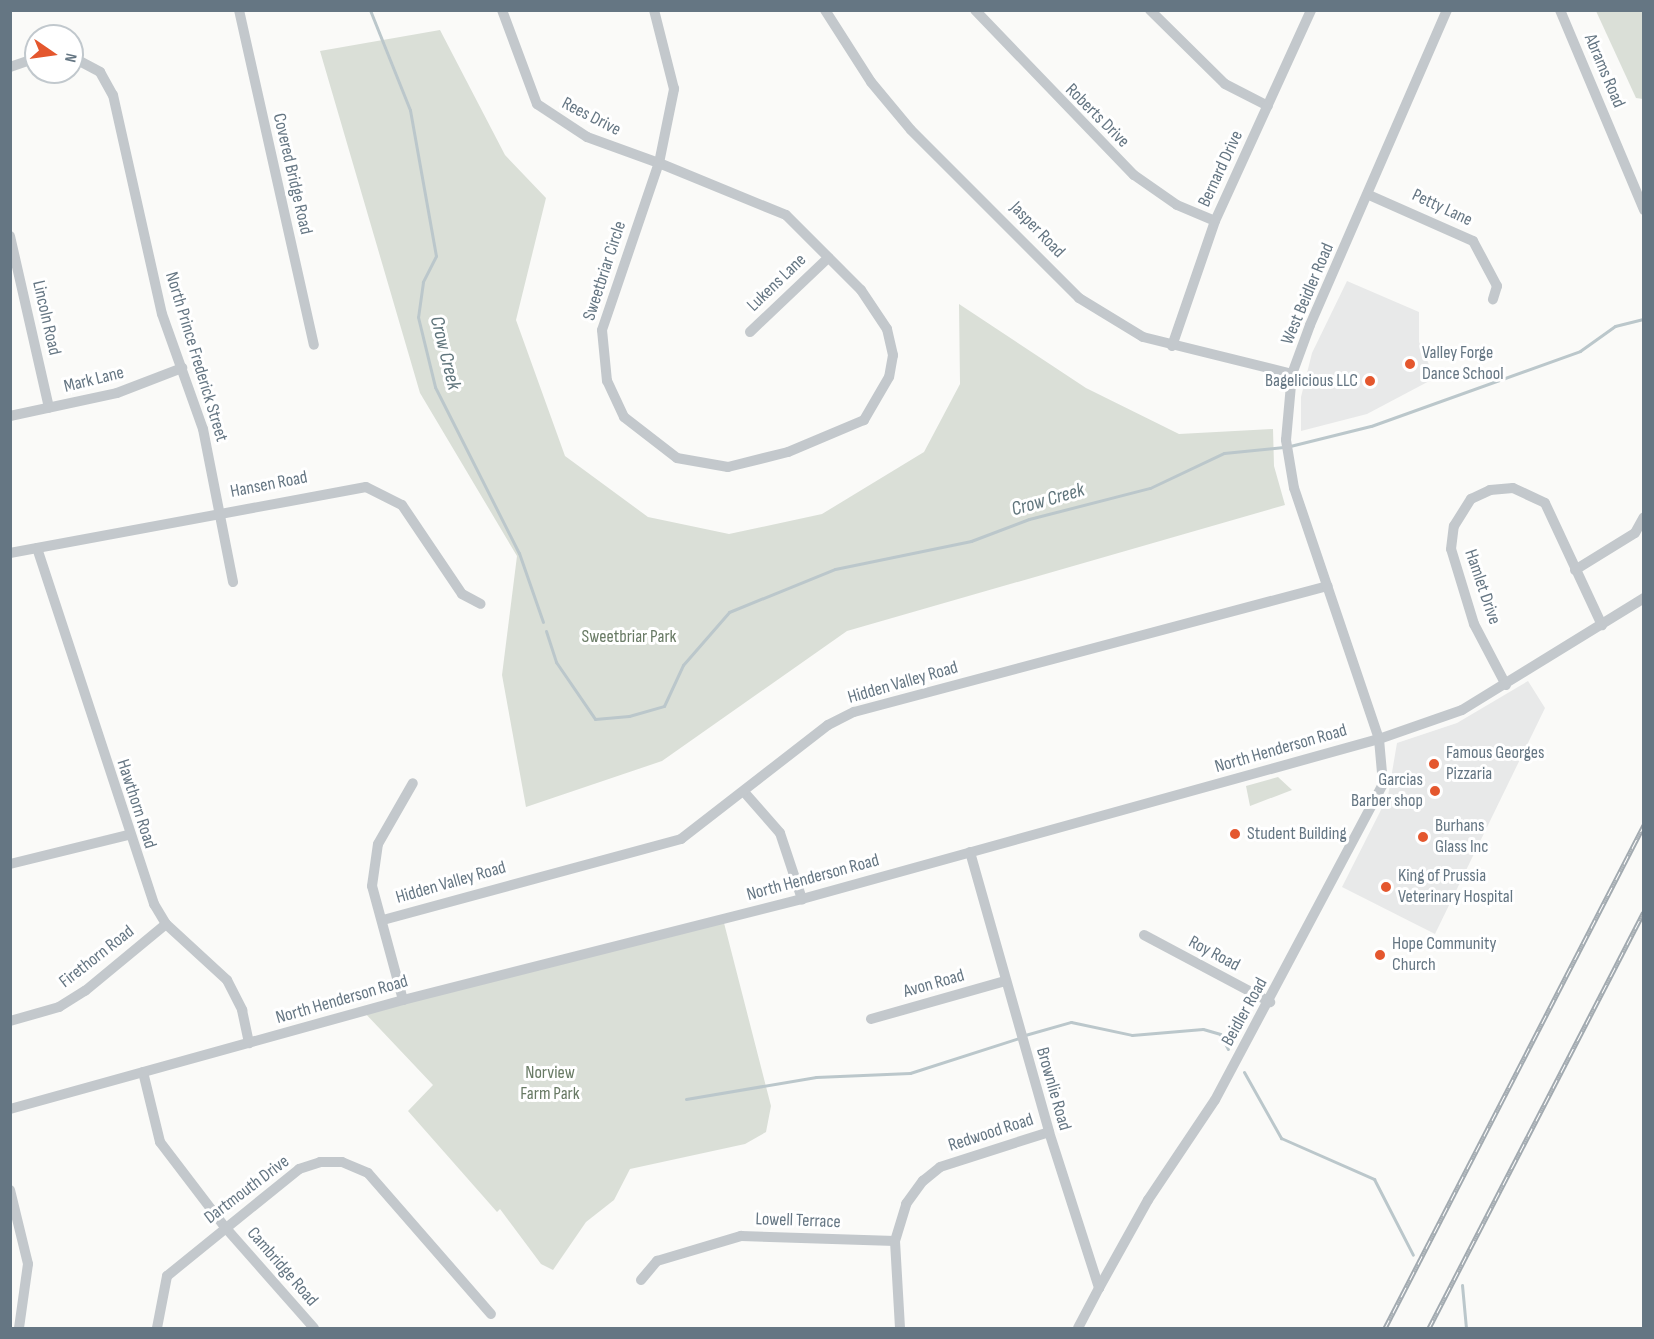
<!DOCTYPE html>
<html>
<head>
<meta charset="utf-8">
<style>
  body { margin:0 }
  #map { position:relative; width:1654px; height:1339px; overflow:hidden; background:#fafaf8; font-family:"Sofia Sans Condensed",sans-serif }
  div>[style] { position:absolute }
  .built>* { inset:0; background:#e8e9e9 }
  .green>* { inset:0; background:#dadfd7 }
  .stream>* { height:3px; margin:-1.5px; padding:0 1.5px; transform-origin:1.5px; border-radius:1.5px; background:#bbc7cb }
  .minor>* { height:10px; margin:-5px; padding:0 5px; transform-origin:5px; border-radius:5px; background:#c3c8cc }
  .rail>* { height:5px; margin-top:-2.5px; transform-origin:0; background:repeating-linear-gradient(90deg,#fff 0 9px,#a2aab0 0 18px); box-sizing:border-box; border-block:2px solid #a2aab0 }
  .dots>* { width:16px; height:16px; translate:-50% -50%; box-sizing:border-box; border:3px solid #fff; border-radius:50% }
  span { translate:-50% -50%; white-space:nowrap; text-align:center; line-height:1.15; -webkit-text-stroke:6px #fff; paint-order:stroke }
  .street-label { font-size:18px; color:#657683 }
  .poi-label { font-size:18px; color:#657683 }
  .left { translate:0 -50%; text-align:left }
  .right { translate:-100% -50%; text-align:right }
  .park-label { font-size:18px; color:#687a64 }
  .water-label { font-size:20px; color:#60757c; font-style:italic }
  .frame { position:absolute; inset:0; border:12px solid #657683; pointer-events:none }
  .north { position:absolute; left:24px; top:24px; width:60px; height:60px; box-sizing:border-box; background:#fff; border:2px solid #c1c8cd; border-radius:50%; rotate:103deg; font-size:16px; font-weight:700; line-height:24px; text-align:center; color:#657683 }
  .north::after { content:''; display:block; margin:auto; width:21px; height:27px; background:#e4572e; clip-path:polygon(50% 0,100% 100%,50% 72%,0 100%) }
</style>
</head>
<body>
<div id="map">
  <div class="built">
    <div style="clip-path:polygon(1347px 281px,1419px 312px,1419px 342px,1435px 378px,1367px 414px,1301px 431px,1301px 397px,1312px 353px)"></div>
    <div style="clip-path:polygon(1528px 681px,1545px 708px,1435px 934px,1342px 887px,1388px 796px,1397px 743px,1457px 723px)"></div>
  </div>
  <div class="green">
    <div style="clip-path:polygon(1596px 11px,1643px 11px,1643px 99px,1636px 98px)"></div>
    <div style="clip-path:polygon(440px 30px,505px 155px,546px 198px,516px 320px,565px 456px,648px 517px,729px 534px,822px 514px,924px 452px,960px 384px,959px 304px,1086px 388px,1179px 434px,1273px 429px,1274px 466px,1285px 505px,847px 631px,662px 761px,526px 807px,502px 675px,517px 556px,420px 393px,320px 51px)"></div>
    <div style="clip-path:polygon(1278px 777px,1292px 790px,1250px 806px,1246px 786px)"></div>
    <div style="clip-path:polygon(723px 919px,771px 1106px,766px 1132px,745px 1144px,630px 1169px,614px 1200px,586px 1222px,553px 1270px,541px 1264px,500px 1209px,497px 1212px,408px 1111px,433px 1085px,363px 1011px)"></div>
  </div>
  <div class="stream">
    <div style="left:370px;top:10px;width:108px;rotate:68.2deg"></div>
    <div style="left:410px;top:110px;width:148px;rotate:79.9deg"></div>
    <div style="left:436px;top:256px;width:29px;rotate:117deg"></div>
    <div style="left:423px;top:282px;width:35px;rotate:98deg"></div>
    <div style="left:418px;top:317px;width:72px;rotate:76.3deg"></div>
    <div style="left:435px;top:387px;width:186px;rotate:63.2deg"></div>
    <div style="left:519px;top:553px;width:73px;rotate:70.8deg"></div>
    <div style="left:1290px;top:446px;width:83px;rotate:-13.9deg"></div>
    <div style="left:1371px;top:426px;width:222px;rotate:-19.7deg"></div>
    <div style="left:1580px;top:351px;width:43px;rotate:-35.5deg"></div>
    <div style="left:1615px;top:326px;width:30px;rotate:-14deg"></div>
    <div style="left:546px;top:631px;width:33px;rotate:72deg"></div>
    <div style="left:556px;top:662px;width:69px;rotate:55.6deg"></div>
    <div style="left:595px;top:719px;width:34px;rotate:-5deg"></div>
    <div style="left:629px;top:716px;width:36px;rotate:-16deg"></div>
    <div style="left:664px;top:706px;width:45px;rotate:-65.1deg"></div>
    <div style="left:683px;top:665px;width:70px;rotate:-49deg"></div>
    <div style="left:729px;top:612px;width:114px;rotate:-22.1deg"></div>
    <div style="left:835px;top:569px;width:139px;rotate:-11.6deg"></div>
    <div style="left:971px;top:541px;width:62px;rotate:-20.8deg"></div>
    <div style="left:1029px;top:519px;width:125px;rotate:-14.4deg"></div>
    <div style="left:1150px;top:488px;width:82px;rotate:-25.3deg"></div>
    <div style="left:1224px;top:453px;width:60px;rotate:-5.7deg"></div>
    <div style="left:1025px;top:1035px;width:48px;rotate:-15.8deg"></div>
    <div style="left:1071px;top:1022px;width:62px;rotate:12deg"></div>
    <div style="left:1132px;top:1035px;width:71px;rotate:-4.8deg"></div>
    <div style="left:1203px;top:1029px;width:18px;rotate:16deg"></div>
    <div style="left:1220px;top:1034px;width:17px;rotate:62deg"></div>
    <div style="left:1244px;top:1072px;width:76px;rotate:60.7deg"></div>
    <div style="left:1281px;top:1138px;width:102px;rotate:23.8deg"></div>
    <div style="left:1374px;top:1179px;width:85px;rotate:62.8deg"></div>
    <div style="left:686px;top:1099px;width:132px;rotate:-9.6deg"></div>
    <div style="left:816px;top:1077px;width:94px;rotate:-2.4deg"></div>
    <div style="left:910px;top:1073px;width:114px;rotate:-17.8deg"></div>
    <div style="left:1462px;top:1285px;width:43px;rotate:84.7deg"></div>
  </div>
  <div class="minor">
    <div style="left:239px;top:10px;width:343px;rotate:77.4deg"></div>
    <div style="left:502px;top:10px;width:100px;rotate:69.6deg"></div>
    <div style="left:537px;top:104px;width:60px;rotate:33.4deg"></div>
    <div style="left:587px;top:137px;width:77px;rotate:19.9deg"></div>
    <div style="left:659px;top:163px;width:76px;rotate:-78.5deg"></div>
    <div style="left:674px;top:89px;width:81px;rotate:-104.2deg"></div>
    <div style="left:825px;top:10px;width:85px;rotate:57.4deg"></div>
    <div style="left:871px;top:82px;width:62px;rotate:50.2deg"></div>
    <div style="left:911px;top:130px;width:238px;rotate:45deg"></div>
    <div style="left:1079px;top:298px;width:75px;rotate:31.4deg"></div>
    <div style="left:1143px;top:337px;width:154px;rotate:13.9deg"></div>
    <div style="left:975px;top:10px;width:229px;rotate:46.1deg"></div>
    <div style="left:1134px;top:175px;width:52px;rotate:34.9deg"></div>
    <div style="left:1177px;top:205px;width:41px;rotate:22.8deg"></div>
    <div style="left:1150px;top:10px;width:105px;rotate:44.6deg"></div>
    <div style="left:1225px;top:84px;width:48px;rotate:27.1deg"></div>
    <div style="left:1560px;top:10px;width:217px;rotate:67.2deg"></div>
    <div style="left:72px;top:57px;width:32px;rotate:28deg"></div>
    <div style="left:100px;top:72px;width:26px;rotate:61deg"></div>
    <div style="left:113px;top:95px;width:224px;rotate:77.4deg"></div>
    <div style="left:162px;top:314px;width:122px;rotate:70.4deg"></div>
    <div style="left:203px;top:429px;width:156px;rotate:78.9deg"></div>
    <div style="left:10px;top:67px;width:28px;rotate:-19deg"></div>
    <div style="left:659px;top:163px;width:137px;rotate:22.3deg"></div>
    <div style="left:786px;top:215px;width:106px;rotate:45deg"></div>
    <div style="left:861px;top:290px;width:47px;rotate:56.3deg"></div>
    <div style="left:887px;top:329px;width:27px;rotate:77deg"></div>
    <div style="left:893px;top:355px;width:22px;rotate:100deg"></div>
    <div style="left:889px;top:377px;width:50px;rotate:120.2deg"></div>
    <div style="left:864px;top:420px;width:82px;rotate:157.2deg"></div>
    <div style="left:788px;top:452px;width:62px;rotate:166deg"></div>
    <div style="left:728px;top:467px;width:52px;rotate:-170deg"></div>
    <div style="left:677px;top:458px;width:67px;rotate:-142.3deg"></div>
    <div style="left:624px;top:417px;width:40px;rotate:-115deg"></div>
    <div style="left:607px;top:381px;width:51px;rotate:-95.6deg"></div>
    <div style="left:602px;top:330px;width:176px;rotate:-71.2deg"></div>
    <div style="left:1369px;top:195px;width:114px;rotate:23.9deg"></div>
    <div style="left:1473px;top:241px;width:51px;rotate:61.9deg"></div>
    <div style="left:1497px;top:286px;width:14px;rotate:107deg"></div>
    <div style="left:10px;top:236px;width:176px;rotate:77.2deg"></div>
    <div style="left:750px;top:332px;width:108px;rotate:-43.5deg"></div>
    <div style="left:1172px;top:346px;width:132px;rotate:-71deg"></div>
    <div style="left:1215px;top:221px;width:232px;rotate:-65.5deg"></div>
    <div style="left:10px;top:416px;width:109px;rotate:-12.1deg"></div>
    <div style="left:117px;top:393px;width:70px;rotate:-21deg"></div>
    <div style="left:37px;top:548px;width:375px;rotate:71.8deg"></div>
    <div style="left:154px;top:904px;width:23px;rotate:59deg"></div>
    <div style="left:166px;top:924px;width:83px;rotate:42.6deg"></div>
    <div style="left:227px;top:980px;width:34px;rotate:63deg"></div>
    <div style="left:242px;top:1010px;width:34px;rotate:78deg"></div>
    <div style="left:10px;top:553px;width:362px;rotate:-10.5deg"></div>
    <div style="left:366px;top:487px;width:40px;rotate:26.6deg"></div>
    <div style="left:402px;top:505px;width:107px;rotate:56deg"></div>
    <div style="left:462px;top:594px;width:21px;rotate:28deg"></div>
    <div style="left:1575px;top:570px;width:70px;rotate:-31.7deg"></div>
    <div style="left:1635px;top:533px;width:18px;rotate:-61deg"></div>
    <div style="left:1506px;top:685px;width:69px;rotate:-117.7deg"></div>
    <div style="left:1474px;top:624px;width:78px;rotate:-107deg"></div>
    <div style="left:1451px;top:549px;width:23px;rotate:-83deg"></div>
    <div style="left:1454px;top:526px;width:32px;rotate:-58deg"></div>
    <div style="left:1471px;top:499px;width:21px;rotate:-25deg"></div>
    <div style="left:1490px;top:490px;width:23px;rotate:-5deg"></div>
    <div style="left:1513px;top:488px;width:35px;rotate:25deg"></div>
    <div style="left:1545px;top:503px;width:135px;rotate:65deg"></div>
    <div style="left:745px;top:793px;width:53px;rotate:48.8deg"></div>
    <div style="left:780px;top:833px;width:70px;rotate:71.6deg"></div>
    <div style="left:970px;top:852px;width:291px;rotate:74.2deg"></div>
    <div style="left:1049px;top:1132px;width:164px;rotate:72.2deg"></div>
    <div style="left:1099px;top:1288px;width:45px;rotate:117.7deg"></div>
    <div style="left:10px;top:864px;width:122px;rotate:-13.8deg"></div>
    <div style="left:383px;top:920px;width:309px;rotate:-15.2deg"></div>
    <div style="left:681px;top:839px;width:186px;rotate:-37.8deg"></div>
    <div style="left:828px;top:725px;width:29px;rotate:-27deg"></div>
    <div style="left:854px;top:712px;width:490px;rotate:-14.9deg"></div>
    <div style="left:1144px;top:935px;width:143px;rotate:28deg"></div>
    <div style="left:403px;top:1000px;width:118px;rotate:-105.2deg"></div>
    <div style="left:372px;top:886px;width:42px;rotate:-81.9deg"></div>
    <div style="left:378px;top:844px;width:70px;rotate:-60.2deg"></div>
    <div style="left:871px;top:1019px;width:139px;rotate:-15.8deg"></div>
    <div style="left:10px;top:1021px;width:51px;rotate:-15.9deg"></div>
    <div style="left:59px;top:1007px;width:31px;rotate:-32deg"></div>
    <div style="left:85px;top:991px;width:105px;rotate:-39.6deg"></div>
    <div style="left:143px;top:1072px;width:72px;rotate:76.3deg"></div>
    <div style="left:160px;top:1142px;width:106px;rotate:52.7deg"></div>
    <div style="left:224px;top:1226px;width:136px;rotate:48.6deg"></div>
    <div style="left:10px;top:1109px;width:408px;rotate:-15.5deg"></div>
    <div style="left:403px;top:1000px;width:412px;rotate:-14.2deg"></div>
    <div style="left:802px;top:899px;width:599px;rotate:-15.5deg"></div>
    <div style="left:1379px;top:739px;width:88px;rotate:-19.3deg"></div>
    <div style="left:1462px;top:710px;width:214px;rotate:-31.6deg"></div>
    <div style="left:10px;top:1190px;width:76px;rotate:76.3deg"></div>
    <div style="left:28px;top:1264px;width:65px;rotate:98deg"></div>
    <div style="left:641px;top:1280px;width:25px;rotate:-50deg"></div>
    <div style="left:657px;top:1261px;width:88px;rotate:-16.6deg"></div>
    <div style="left:741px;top:1236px;width:154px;rotate:1.9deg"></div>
    <div style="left:1099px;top:1288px;width:101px;rotate:-60.9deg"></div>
    <div style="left:1148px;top:1200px;width:120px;rotate:-56.2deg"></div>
    <div style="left:1215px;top:1100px;width:358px;rotate:-62deg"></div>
    <div style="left:1383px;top:784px;width:45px;rotate:-95.1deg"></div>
    <div style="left:1379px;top:739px;width:265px;rotate:-108.7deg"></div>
    <div style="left:1294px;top:488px;width:49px;rotate:-99.5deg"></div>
    <div style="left:1286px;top:440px;width:66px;rotate:-84.8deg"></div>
    <div style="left:1292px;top:374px;width:52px;rotate:-69.8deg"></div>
    <div style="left:1310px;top:325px;width:344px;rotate:-66.5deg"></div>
    <div style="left:157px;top:1328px;width:53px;rotate:-79.1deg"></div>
    <div style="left:167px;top:1276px;width:170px;rotate:-39deg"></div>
    <div style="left:299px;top:1169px;width:22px;rotate:-18deg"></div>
    <div style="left:320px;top:1162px;width:22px"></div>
    <div style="left:342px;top:1162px;width:28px;rotate:23deg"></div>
    <div style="left:368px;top:1173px;width:187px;rotate:48.9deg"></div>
    <div style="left:900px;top:1328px;width:87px;rotate:-93.3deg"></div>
    <div style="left:895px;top:1241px;width:39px;rotate:-73deg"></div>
    <div style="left:906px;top:1204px;width:29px;rotate:-54deg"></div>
    <div style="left:923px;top:1181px;width:22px;rotate:-39deg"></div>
    <div style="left:940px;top:1167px;width:114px;rotate:-17.8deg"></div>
  </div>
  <div class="rail">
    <div style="left:1385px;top:1328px;width:566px;rotate:-62.76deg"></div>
    <div style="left:1429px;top:1328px;width:468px;rotate:-62.7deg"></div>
  </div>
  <div class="dots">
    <div style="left:1410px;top:364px;background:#e4572e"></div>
    <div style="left:1370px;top:381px;background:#e4572e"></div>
    <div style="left:1434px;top:764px;background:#e4572e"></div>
    <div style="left:1435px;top:791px;background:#e4572e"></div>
    <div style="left:1235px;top:834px;background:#e4572e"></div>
    <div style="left:1423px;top:837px;background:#e4572e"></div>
    <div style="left:1386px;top:887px;background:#e4572e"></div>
    <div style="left:1380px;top:955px;background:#e4572e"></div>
  </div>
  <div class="street-label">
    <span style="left:1604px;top:71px;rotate:67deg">Abrams Road</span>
    <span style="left:1097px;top:116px;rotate:45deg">Roberts Drive</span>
    <span style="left:591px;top:117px;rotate:27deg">Rees Drive</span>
    <span style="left:1221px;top:169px;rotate:-65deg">Bernard Drive</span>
    <span style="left:292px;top:174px;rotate:77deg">Covered Bridge Road</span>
    <span style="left:1442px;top:208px;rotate:25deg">Petty Lane</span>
    <span style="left:1037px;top:230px;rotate:46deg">Jasper Road</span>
    <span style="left:605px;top:271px;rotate:-72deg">Sweetbriar Circle</span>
    <span style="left:777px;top:283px;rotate:-44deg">Lukens Lane</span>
    <span style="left:1308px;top:294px;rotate:-67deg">West Beidler Road</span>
    <span style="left:46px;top:318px;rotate:77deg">Lincoln Road</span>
    <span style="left:196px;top:357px;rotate:73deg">North Prince Frederick Street</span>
    <span style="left:94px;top:380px;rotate:-14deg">Mark Lane</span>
    <span style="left:269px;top:485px;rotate:-11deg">Hansen Road</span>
    <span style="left:1482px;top:587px;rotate:71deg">Hamlet Drive</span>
    <span style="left:903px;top:683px;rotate:-16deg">Hidden Valley Road</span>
    <span style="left:1281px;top:749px;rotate:-16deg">North Henderson Road</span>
    <span style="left:136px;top:804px;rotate:72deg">Hawthorn Road</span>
    <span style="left:813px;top:878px;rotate:-15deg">North Henderson Road</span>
    <span style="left:451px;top:883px;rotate:-16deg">Hidden Valley Road</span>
    <span style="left:1214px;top:954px;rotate:28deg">Roy Road</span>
    <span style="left:97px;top:957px;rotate:-38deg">Firethorn Road</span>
    <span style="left:934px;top:984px;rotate:-16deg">Avon Road</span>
    <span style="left:342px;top:1000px;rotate:-16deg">North Henderson Road</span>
    <span style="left:1245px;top:1012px;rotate:-61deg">Beidler Road</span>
    <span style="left:1053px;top:1089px;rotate:74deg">Brownlie Road</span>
    <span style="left:991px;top:1133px;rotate:-18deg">Redwood Road</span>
    <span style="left:247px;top:1190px;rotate:-37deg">Dartmouth Drive</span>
    <span style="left:798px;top:1221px;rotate:2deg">Lowell Terrace</span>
    <span style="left:282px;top:1267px;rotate:49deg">Cambridge Road</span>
  </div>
  <div class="poi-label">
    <span class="left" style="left:1422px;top:364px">Valley Forge<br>Dance School</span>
    <span class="right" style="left:1358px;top:381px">Bagelicious LLC</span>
    <span class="left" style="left:1446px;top:764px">Famous Georges<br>Pizzaria</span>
    <span class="right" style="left:1423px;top:791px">Garcias<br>Barber shop</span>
    <span class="left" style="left:1435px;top:837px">Burhans<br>Glass Inc</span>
    <span class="left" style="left:1247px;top:834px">Student Building</span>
    <span class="left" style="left:1398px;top:887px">King of Prussia<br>Veterinary Hospital</span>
    <span class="left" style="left:1392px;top:955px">Hope Community<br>Church</span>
  </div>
  <div class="park-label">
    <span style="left:629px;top:637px">Sweetbriar Park</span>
    <span style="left:550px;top:1084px">Norview<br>Farm Park</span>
  </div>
  <div class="water-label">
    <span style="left:445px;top:353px;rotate:76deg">Crow Creek</span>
    <span style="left:1048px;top:500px;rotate:-16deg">Crow Creek</span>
  </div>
  <div class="frame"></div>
  <div class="north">N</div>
</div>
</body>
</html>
